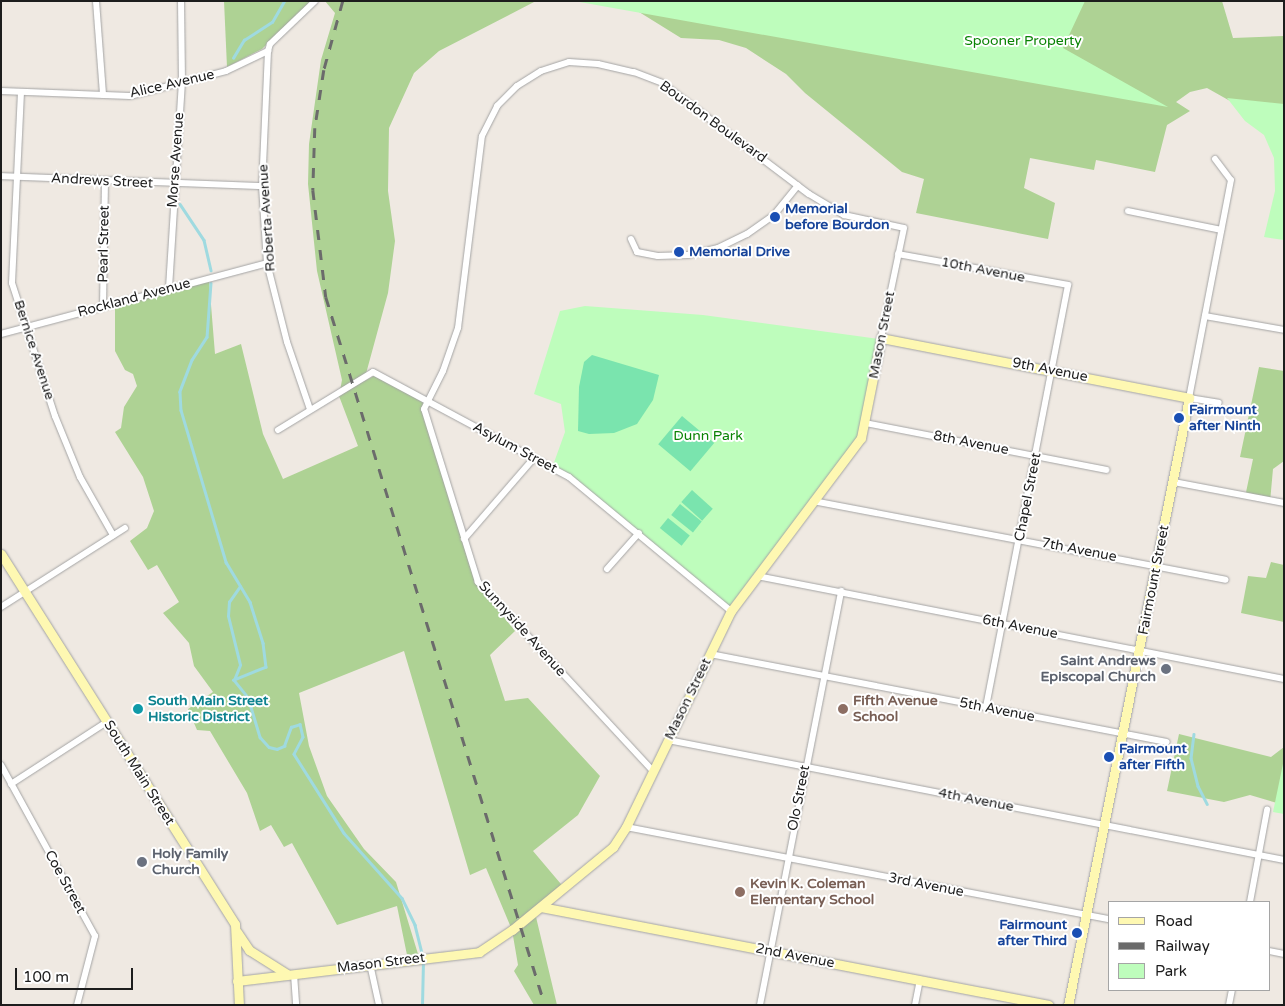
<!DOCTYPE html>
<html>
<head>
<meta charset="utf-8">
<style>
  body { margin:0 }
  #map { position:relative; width:1285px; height:1006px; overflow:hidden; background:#efe9e2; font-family:"Varela Round",sans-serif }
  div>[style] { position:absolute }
  .forest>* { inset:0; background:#aed294 }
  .park>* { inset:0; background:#befdbc }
  .pitch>* { inset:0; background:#7ae4ae; transform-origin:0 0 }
  .stream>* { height:2.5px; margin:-1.25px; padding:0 1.25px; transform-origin:1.25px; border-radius:1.25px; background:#9fdae0 }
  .roads { filter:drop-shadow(0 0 1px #a4a4a4) drop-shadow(0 0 1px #a4a4a4) }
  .street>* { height:6px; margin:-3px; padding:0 3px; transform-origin:3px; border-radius:3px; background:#fff }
  .secondary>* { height:9px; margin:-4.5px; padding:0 4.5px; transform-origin:4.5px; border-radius:4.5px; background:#fef8b2 }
  .rail>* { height:2.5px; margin-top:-1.25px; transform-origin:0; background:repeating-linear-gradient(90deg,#6b6b6b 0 10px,transparent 0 20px) }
  .dots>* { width:14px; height:14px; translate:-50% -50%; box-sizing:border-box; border:2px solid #fff; border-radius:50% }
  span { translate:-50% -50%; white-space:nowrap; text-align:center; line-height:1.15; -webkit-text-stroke:4px #fff; paint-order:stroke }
  .park-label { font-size:14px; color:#098304 }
  .street-label { font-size:14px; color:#1d1d1d }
  .transit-label { font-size:14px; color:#164399; font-weight:700 }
  .left { translate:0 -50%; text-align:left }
  .right { translate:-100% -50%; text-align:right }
  .worship-label { font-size:14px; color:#5b616d; font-weight:700 }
  .culture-label { font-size:14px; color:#0d838f; font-weight:700 }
  .education-label { font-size:14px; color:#785e54; font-weight:700 }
  .frame { position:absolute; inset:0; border:2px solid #1d1d1d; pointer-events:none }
  .legend { position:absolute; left:1108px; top:901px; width:162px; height:90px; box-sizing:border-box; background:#fff; border:1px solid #a5a5a5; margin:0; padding:6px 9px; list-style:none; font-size:15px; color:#1d1d1d }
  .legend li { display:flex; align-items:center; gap:10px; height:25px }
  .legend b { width:25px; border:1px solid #a5a5a5 }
  .scale { position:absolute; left:15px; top:968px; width:118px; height:22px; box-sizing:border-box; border:2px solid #1d1d1d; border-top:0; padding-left:6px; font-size:15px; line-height:18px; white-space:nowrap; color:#1d1d1d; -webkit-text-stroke:4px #fff; paint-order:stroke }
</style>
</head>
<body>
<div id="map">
  <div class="forest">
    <div style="clip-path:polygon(224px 1px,311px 1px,262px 49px,227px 67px)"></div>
    <div style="clip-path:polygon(325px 1px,577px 1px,534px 2px,439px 51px,414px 73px,389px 128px,388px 191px,395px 241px,388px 293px,364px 381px,378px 374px,428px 400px,423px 410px,470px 566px,478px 585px,515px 631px,490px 655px,505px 701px,528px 698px,600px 776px,578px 815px,533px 851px,566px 890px,536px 917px,557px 1005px,534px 1005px,514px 971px,518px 965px,512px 930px,486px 868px,470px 875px,404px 651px,299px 693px,309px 746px,327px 796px,364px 849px,396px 882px,418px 954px,407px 955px,397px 906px,337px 925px,292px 843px,284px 847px,271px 825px,260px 831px,247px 793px,210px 731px,197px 730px,188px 709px,213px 692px,194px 666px,189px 643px,163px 613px,179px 602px,157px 565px,148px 570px,130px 541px,147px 528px,154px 511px,143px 477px,115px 432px,121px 428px,124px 407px,137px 386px,133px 374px,125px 370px,115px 351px,115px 305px,209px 280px,215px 354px,241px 344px,263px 434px,283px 479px,358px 446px,339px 396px,342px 380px,317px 271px,308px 184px,309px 144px,321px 60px,335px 13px)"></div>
    <div style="clip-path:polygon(614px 1px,1222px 1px,1233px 38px,1284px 36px,1284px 228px,1281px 153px,1239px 106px,1207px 88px,1190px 92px,1176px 102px,1190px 111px,1167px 125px,1155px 172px,1096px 160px,1094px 170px,1030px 158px,1024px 188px,1055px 203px,1048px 239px,916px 213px,924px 179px,902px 172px,805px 93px,786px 74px,746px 48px,719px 40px,681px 38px,631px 7px)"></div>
    <div style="clip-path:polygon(1259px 367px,1284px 371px,1284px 461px,1273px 469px,1270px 502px,1245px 497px,1253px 459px,1240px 457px)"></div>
    <div style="clip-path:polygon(1271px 562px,1284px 565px,1284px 622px,1241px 613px,1248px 576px,1266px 578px)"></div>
    <div style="clip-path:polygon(1179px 734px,1271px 757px,1284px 747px,1284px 805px,1250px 795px,1224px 802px,1167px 791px)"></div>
  </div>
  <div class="park">
    <div style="clip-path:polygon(574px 1px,1085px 1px,1063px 48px,1168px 107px)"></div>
    <div style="clip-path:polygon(1227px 98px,1284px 104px,1284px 240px,1264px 237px,1275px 191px,1274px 158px,1264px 135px,1245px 121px)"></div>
    <div style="clip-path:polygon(585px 306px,703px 315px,879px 339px,857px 438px,729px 607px,568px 477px,552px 468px,565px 432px,561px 404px,534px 394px,560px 311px)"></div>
    <div style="clip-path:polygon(1284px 759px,1284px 814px,1273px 812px)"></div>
  </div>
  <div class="pitch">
    <div style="clip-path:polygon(592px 355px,659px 375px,653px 400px,637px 424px,614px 433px,589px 434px,578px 431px,579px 387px,584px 362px)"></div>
    <div style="left:682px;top:416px;width:42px;height:37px;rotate:40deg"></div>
    <div style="left:692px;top:490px;width:28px;height:16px;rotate:42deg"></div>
    <div style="left:680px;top:504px;width:28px;height:14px;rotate:39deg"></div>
    <div style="left:668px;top:518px;width:28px;height:13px;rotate:39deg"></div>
  </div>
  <div class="stream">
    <div style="left:233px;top:58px;width:21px;rotate:-59deg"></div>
    <div style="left:244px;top:40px;width:33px;rotate:-33deg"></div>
    <div style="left:272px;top:22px;width:24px;rotate:-60deg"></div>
    <div style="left:180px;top:204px;width:43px;rotate:56.3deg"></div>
    <div style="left:204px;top:240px;width:31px;rotate:77deg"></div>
    <div style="left:211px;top:283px;width:54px;rotate:94.2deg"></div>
    <div style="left:207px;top:337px;width:27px;rotate:123deg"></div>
    <div style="left:192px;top:360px;width:34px;rotate:111deg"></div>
    <div style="left:180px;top:392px;width:18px;rotate:87deg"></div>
    <div style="left:181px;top:410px;width:159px;rotate:73.5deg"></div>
    <div style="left:226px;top:562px;width:47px;rotate:59deg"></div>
    <div style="left:250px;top:602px;width:43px;rotate:72.4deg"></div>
    <div style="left:263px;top:643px;width:24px;rotate:83deg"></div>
    <div style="left:266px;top:667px;width:35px;rotate:158deg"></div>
    <div style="left:234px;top:680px;width:22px;rotate:51deg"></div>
    <div style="left:248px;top:697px;width:42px;rotate:73.3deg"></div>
    <div style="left:260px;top:737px;width:13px;rotate:48deg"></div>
    <div style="left:269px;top:747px;width:8px;rotate:14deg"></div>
    <div style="left:277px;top:749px;width:8px;rotate:-23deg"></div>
    <div style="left:284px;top:746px;width:20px;rotate:-70deg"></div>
    <div style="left:291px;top:727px;width:9px;rotate:-18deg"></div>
    <div style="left:300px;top:724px;width:13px;rotate:77deg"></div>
    <div style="left:303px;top:737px;width:19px;rotate:118deg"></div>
    <div style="left:294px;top:754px;width:93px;rotate:57.7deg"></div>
    <div style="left:344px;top:833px;width:87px;rotate:48.3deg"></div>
    <div style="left:402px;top:898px;width:30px;rotate:64deg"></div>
    <div style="left:415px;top:925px;width:32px;rotate:76deg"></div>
    <div style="left:234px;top:680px;width:16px;rotate:-68deg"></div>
    <div style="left:240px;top:665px;width:50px;rotate:-103.8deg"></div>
    <div style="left:228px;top:616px;width:14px;rotate:-86deg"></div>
    <div style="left:229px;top:602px;width:19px;rotate:-55deg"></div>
    <div style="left:1194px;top:734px;width:24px;rotate:97deg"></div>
    <div style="left:1191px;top:758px;width:29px;rotate:76deg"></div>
    <div style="left:1198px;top:786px;width:20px;rotate:63deg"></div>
    <div style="left:422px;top:1005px;width:44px;rotate:-88.7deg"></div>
  </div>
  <div class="roads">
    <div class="street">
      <div style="left:96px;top:1px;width:94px;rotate:85.7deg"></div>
      <div style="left:268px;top:51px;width:135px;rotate:92.5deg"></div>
      <div style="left:262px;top:186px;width:77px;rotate:86.3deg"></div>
      <div style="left:267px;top:263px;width:81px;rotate:75.8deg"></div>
      <div style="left:287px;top:342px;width:71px;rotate:71.1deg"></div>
      <div style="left:1px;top:91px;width:129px;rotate:2.2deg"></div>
      <div style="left:130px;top:96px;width:99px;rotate:-14.6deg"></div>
      <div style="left:226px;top:71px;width:47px;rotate:-25.5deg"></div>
      <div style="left:268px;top:51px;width:7px;rotate:-74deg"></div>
      <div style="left:270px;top:44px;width:62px;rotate:-43.7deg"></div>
      <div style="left:21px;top:92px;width:191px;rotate:92.7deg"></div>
      <div style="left:12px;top:283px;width:140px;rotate:72.1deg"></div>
      <div style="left:55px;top:416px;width:66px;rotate:67.7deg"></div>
      <div style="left:80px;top:477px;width:67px;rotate:60.4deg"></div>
      <div style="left:1215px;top:159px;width:26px;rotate:53deg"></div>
      <div style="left:1231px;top:180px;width:222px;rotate:100.9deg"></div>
      <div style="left:1189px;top:398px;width:30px;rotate:9deg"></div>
      <div style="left:1px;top:176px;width:261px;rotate:2.2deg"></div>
      <div style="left:1128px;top:211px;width:95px;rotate:11.5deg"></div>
      <div style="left:631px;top:239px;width:14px;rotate:65deg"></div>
      <div style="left:637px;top:252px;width:21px;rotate:11deg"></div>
      <div style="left:658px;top:256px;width:30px;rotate:-2deg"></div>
      <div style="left:688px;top:255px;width:31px;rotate:-13deg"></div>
      <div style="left:718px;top:248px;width:32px;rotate:-26deg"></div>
      <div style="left:747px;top:234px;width:33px;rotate:-35deg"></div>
      <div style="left:774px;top:215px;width:38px;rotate:-51deg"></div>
      <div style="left:898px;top:254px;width:173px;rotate:10.3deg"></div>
      <div style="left:1068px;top:285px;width:431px;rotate:101deg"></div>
      <div style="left:169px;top:288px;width:206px;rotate:-86.4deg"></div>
      <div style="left:182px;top:82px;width:81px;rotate:-90.7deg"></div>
      <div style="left:103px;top:307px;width:126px;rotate:-89.1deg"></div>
      <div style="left:1205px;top:316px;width:80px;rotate:10deg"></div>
      <div style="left:1px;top:334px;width:275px;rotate:-14.9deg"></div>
      <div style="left:865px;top:423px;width:246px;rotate:11deg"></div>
      <div style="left:278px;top:430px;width:111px;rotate:-31.4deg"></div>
      <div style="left:373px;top:372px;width:222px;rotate:28.2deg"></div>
      <div style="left:569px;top:477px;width:210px;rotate:39.6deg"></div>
      <div style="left:1174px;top:482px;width:112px;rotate:10.8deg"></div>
      <div style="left:813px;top:501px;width:420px;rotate:10.8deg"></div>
      <div style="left:464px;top:539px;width:107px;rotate:-49.2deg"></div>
      <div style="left:607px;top:569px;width:48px;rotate:-48.4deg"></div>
      <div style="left:757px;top:576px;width:537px;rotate:11.06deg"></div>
      <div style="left:1px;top:607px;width:147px;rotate:-32.5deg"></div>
      <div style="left:710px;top:654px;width:465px;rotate:10.9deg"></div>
      <div style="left:668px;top:740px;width:628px;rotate:11.02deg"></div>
      <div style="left:1px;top:765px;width:195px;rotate:61.2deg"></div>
      <div style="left:95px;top:936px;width:71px;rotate:104.6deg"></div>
      <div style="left:653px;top:771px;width:258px;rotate:-132.8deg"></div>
      <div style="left:478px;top:582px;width:181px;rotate:-107.3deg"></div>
      <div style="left:424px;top:409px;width:42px;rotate:-63.4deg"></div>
      <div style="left:443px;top:371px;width:46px;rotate:-70.8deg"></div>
      <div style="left:458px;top:328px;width:193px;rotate:-82.9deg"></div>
      <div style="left:482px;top:136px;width:34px;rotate:-63deg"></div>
      <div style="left:497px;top:106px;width:28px;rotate:-45deg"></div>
      <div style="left:517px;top:86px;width:28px;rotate:-32deg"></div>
      <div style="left:541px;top:71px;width:29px;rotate:-18deg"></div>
      <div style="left:569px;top:62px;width:29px;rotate:4deg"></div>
      <div style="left:598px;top:64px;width:37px;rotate:13deg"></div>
      <div style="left:634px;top:72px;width:30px;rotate:21deg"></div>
      <div style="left:662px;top:83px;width:184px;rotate:37.1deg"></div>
      <div style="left:809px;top:194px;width:41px;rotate:31deg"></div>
      <div style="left:844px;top:215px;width:61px;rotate:12.2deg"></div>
      <div style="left:904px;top:228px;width:112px;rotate:101.8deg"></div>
      <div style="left:11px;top:784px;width:114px;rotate:-32.9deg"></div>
      <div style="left:626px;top:827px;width:492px;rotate:10.8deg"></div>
      <div style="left:1250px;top:902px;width:94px;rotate:-79.5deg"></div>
      <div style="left:1269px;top:951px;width:15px;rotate:11deg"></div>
      <div style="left:370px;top:964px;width:42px;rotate:77.6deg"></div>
      <div style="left:294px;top:974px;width:31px;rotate:86deg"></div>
      <div style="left:760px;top:1005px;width:422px;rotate:-78.9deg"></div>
      <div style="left:915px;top:1005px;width:26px;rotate:-79deg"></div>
      <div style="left:1229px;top:1005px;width:15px;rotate:-79deg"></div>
    </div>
    <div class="secondary">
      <div style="left:1px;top:554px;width:438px;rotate:57.7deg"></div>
      <div style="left:235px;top:924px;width:81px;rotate:87.2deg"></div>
      <div style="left:541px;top:907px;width:517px;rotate:10.92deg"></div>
      <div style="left:237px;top:932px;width:22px;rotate:56deg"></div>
      <div style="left:249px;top:950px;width:45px;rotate:32.3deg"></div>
      <div style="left:237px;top:981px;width:244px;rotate:-6.8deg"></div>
      <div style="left:479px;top:952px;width:40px;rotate:-34deg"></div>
      <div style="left:512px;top:930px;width:131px;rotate:-39.4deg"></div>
      <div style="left:613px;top:847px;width:24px;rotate:-57deg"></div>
      <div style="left:626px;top:827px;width:240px;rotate:-64.1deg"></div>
      <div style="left:731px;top:611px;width:216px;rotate:-53.1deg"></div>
      <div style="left:861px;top:438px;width:102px;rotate:-78.7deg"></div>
      <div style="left:881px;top:338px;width:314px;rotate:11deg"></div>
      <div style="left:1189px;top:398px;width:619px;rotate:101.27deg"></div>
    </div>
  </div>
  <div class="rail">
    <div style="left:343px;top:1px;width:72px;rotate:105.4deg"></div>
    <div style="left:324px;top:70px;width:59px;rotate:98.8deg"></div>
    <div style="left:315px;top:128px;width:62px;rotate:91.8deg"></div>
    <div style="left:313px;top:190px;width:108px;rotate:83.1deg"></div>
    <div style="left:326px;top:297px;width:741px;rotate:72.81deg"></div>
  </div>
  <div class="dots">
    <div style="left:775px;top:217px;background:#1a4fb4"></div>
    <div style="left:679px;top:252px;background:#1a4fb4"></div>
    <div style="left:1179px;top:418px;background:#1a4fb4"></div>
    <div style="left:1166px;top:669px;background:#6b7280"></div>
    <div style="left:138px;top:709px;background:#0f9aa8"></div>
    <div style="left:843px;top:709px;background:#8d6e63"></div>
    <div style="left:1109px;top:757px;background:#1a4fb4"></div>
    <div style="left:142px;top:862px;background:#6b7280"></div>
    <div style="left:740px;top:892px;background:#8d6e63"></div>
    <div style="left:1077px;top:933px;background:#1a4fb4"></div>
  </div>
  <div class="park-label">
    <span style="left:1023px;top:41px">Spooner Property</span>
    <span style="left:708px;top:436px">Dunn Park</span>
  </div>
  <div class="street-label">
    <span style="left:172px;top:84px;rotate:-13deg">Alice Avenue</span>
    <span style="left:713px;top:122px;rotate:36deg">Bourdon Boulevard</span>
    <span style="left:176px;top:160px;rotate:-86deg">Morse Avenue</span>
    <span style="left:102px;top:181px;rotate:3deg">Andrews Street</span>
    <span style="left:267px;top:218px;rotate:-94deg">Roberta Avenue</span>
    <span style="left:104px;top:244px;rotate:-89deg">Pearl Street</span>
    <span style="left:983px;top:270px;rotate:11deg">10th Avenue</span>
    <span style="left:134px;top:298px;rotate:-15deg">Rockland Avenue</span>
    <span style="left:882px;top:335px;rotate:-79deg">Mason Street</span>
    <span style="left:34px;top:350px;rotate:72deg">Bernice Avenue</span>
    <span style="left:1050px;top:370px;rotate:11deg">9th Avenue</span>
    <span style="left:971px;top:443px;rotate:11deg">8th Avenue</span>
    <span style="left:515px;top:448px;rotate:28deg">Asylum Street</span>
    <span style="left:1028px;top:497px;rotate:-79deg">Chapel Street</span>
    <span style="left:1079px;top:550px;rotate:11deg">7th Avenue</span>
    <span style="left:1154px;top:580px;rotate:-79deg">Fairmount Street</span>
    <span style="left:1020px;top:627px;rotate:11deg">6th Avenue</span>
    <span style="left:522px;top:629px;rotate:48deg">Sunnyside Avenue</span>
    <span style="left:688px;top:699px;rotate:-64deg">Mason Street</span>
    <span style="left:997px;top:710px;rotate:11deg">5th Avenue</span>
    <span style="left:139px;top:773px;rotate:58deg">South Main Street</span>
    <span style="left:799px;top:798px;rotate:-79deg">Olo Street</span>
    <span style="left:976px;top:800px;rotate:11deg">4th Avenue</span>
    <span style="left:65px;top:882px;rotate:61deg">Coe Street</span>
    <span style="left:926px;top:885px;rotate:11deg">3rd Avenue</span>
    <span style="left:795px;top:956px;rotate:11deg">2nd Avenue</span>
    <span style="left:381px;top:963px;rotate:-7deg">Mason Street</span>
  </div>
  <div class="transit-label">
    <span class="left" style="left:785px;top:217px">Memorial<br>before Bourdon</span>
    <span class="left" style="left:689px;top:252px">Memorial Drive</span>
    <span class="left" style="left:1189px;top:418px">Fairmount<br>after Ninth</span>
    <span class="left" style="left:1119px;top:757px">Fairmount<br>after Fifth</span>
    <span class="right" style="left:1067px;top:933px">Fairmount<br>after Third</span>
  </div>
  <div class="worship-label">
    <span class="right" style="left:1156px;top:669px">Saint Andrews<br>Episcopal Church</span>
    <span class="left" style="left:152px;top:862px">Holy Family<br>Church</span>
  </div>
  <div class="culture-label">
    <span class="left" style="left:148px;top:709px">South Main Street<br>Historic District</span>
  </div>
  <div class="education-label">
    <span class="left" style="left:853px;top:709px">Fifth Avenue<br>School</span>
    <span class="left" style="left:750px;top:892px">Kevin K. Coleman<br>Elementary School</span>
  </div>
  <div class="frame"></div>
  <ul class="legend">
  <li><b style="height:6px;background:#fef8b2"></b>Road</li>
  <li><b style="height:6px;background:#6b6b6b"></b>Railway</li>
  <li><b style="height:14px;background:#befdbc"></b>Park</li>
  </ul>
  <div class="scale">100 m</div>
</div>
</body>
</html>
